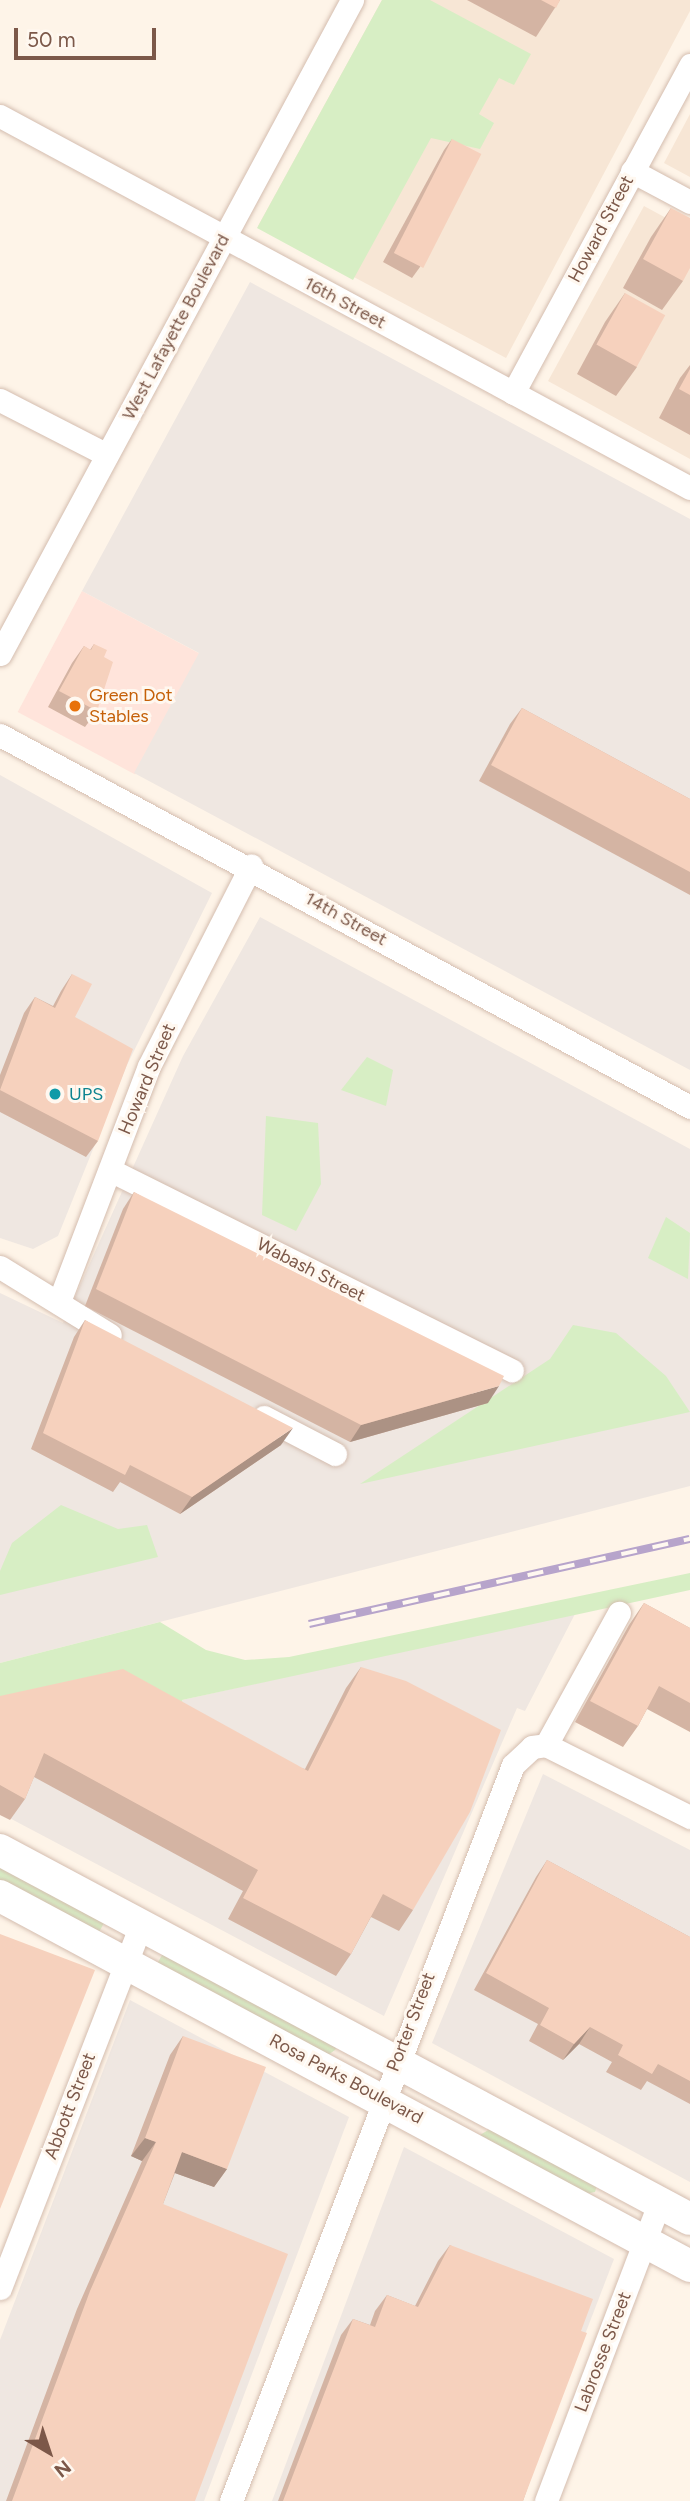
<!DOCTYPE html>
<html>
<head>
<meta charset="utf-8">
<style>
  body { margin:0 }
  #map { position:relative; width:690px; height:2501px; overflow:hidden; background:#fef4e8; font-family:Figtree,sans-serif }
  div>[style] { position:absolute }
  .residential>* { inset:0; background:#f7e6d5 }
  .commercial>* { inset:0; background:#ffe4db; transform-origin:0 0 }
  .industrial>* { inset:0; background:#efe7e1 }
  .green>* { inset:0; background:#d7eec4; transform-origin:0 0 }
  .roads { filter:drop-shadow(0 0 2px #d4bdaf) drop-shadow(0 0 2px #d4bdaf) }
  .street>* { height:23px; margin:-11.5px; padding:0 11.5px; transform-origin:11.5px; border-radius:11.5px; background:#fff }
  .secondary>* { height:32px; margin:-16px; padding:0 16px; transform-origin:16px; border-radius:16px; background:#fff }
  .rail>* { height:8px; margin-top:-4px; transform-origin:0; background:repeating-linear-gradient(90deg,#fff8f0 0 16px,#b7a4cb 0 32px); box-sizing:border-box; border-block:2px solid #b7a4cb }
  .wall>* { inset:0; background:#d4b4a3 }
  .shaded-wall>* { inset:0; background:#ac9284 }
  .building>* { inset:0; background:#f6d1bd; transform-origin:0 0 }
  .dots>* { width:19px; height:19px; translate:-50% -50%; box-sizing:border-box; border:4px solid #fff8f0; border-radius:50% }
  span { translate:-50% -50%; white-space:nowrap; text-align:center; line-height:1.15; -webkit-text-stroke:6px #fff8f0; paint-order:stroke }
  .street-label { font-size:18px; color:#7c5849 }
  .food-label { font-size:18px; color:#c56008 }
  .left { translate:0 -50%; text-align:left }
  .culture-label { font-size:18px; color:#0d838f }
  .north { position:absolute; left:14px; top:2417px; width:70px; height:70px; -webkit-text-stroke:5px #fff8f0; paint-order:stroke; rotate:141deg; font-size:19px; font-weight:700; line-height:28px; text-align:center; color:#7c5849 }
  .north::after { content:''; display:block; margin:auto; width:24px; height:32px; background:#7c5849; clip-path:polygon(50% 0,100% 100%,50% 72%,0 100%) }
  .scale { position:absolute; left:14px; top:28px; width:142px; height:32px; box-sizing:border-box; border:4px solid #7c5849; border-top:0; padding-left:9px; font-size:21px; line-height:24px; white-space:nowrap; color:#7c5849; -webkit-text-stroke:5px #fff8f0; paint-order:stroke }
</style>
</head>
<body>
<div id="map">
  <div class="residential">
    <div style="clip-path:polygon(382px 0,690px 0,690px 11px,506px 358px,258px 226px)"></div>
    <div style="clip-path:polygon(690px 114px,690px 177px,664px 163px)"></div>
    <div style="clip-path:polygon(644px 206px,690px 231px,690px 459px,548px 381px)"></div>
  </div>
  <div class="commercial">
    <div style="left:82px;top:591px;width:133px;height:137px;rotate:28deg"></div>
  </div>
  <div class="industrial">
    <div style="clip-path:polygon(250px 282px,690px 519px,690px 1070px,134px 773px,199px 653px,82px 591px)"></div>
    <div style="clip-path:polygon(0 775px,212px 893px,127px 1065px,58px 1236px,33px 1249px,0 1238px)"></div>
    <div style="clip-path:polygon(260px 917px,690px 1149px,690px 1486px,0 1663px,0 1293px,63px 1323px,183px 1056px)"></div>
    <div style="clip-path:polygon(576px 1612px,525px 1711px,517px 1708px,384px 2016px,0 1813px,0 1710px,189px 1724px,182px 1700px)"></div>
    <div style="clip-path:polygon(543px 1774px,690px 1850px,690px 2182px,432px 2043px)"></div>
    <div style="clip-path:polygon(130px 2000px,349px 2117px,204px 2501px,0 2501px,0 2340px)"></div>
    <div style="clip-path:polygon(404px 2147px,614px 2259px,521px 2501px,272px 2501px)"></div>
  </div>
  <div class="green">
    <div style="clip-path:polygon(382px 0,430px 0,531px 54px,514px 85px,499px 78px,479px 114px,494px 123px,480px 149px,431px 138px,353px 280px,257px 228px)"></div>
    <div style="clip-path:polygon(367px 1057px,393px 1070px,386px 1106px,341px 1090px)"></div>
    <div style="clip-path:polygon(266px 1116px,318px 1123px,321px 1184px,296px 1231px,262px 1215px)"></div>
    <div style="clip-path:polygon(666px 1217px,690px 1233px,688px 1279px,648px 1258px)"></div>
    <div style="clip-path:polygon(573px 1325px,616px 1333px,666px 1376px,690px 1412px,360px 1484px,550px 1359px)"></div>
    <div style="clip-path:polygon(61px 1505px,118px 1529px,147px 1525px,158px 1557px,0 1595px,0 1571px,12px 1543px)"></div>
    <div style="clip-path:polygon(690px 1573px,690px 1590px,182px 1700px,189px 1724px,0 1705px,0 1663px,160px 1622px,206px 1650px,245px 1660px,289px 1657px)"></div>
    <div style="left:0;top:1863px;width:120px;height:17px;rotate:28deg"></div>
    <div style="clip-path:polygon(165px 1950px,337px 2047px,335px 2050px,328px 2055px,157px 1964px)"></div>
    <div style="clip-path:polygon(490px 2129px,597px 2185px,595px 2192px,585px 2194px,480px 2135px)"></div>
  </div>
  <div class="roads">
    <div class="street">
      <div style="left:0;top:116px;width:784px;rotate:28.33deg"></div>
      <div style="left:632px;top:171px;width:66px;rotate:28.1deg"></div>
      <div style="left:513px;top:393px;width:373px;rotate:-61.6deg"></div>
      <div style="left:0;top:400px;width:120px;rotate:27.2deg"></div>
      <div style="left:0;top:654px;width:743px;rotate:-61.71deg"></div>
      <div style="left:0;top:735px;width:784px;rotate:28.33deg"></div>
      <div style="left:110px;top:1170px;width:449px;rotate:26.5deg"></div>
      <div style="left:0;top:1267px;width:129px;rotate:31.7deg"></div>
      <div style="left:60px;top:1299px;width:249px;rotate:-69.1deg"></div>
      <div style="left:149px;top:1066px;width:225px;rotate:-63deg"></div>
      <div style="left:264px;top:1417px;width:80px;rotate:27.5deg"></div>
      <div style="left:546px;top:1745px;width:161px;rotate:26.6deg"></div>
      <div style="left:0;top:2288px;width:390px;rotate:-68.8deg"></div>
      <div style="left:231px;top:2501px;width:788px;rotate:-69.04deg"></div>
      <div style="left:513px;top:1765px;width:26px;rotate:-43deg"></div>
      <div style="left:532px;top:1747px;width:14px;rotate:-8deg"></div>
      <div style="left:546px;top:1745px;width:151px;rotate:-61.1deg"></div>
      <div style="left:546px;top:2501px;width:319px;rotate:-69.2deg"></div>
    </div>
    <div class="secondary">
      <div style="left:0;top:1850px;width:782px;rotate:28.14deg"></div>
      <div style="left:0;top:1896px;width:783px;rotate:28.2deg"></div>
    </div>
  </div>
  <div class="rail">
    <div style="left:309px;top:1624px;width:390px;rotate:-12.6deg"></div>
  </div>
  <div class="wall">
    <div style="clip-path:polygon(467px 0,560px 0,536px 37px)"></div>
    <div style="clip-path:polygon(452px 139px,420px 267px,412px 278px,383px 262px,444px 150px)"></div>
    <div style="clip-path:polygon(671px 208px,683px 281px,662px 310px,623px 288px,651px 237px)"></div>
    <div style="clip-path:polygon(625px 293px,637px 367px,616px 396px,577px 374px,605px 322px)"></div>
    <div style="clip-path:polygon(690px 365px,690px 435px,659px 418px,680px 378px)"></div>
    <div style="clip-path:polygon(94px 644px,104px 657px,97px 711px,85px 727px,48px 707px,72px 663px,84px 646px,90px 650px)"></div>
    <div style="clip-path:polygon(522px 708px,690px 799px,690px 895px,479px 781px,510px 724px)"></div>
    <div style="clip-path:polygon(72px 974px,75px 1017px,98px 1141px,86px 1157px,0 1112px,0 1075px,24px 1013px,35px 997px,53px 1006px,61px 991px)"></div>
    <div style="clip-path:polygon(134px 1192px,488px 1403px,350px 1442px,85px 1306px,123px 1209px)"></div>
    <div style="clip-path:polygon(85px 1320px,281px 1445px,180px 1514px,120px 1482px,113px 1492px,31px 1449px,74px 1337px)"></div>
    <div style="clip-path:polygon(644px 1603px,690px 1628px,690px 1732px,647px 1709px,638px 1726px,623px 1747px,575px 1722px,629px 1625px)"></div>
    <div style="clip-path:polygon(361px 1667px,413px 1910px,399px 1931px,371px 1917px,351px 1954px,336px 1976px,228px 1919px,243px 1891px,34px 1777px,25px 1799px,10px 1820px,0 1815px,0 1696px,305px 1769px,346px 1688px)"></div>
    <div style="clip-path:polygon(547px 1860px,690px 1937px,690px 2104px,647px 2081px,641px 2090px,606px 2072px,612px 2062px,579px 2044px,563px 2060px,529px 2041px,538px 2024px,474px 1990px,536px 1877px)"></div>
    <div style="clip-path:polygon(183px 2036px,227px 2169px,214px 2187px,175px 2173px,163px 2204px,195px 2501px,6px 2501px,77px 2309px,142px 2161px,131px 2156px,170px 2055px)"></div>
    <div style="clip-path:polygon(450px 2245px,581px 2331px,523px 2501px,278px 2501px,341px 2335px,353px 2319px,370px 2325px,375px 2311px,387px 2295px,415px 2306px,438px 2261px)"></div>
  </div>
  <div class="shaded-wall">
    <div style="clip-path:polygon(499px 1386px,488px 1403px,350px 1442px,361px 1425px)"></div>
    <div style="clip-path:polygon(293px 1428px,281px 1445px,180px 1514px,192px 1497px)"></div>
    <div style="clip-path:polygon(590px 2027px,579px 2044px,563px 2060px,574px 2044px)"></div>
    <div style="clip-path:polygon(145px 2138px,156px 2142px,142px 2161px,131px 2156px)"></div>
    <div style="clip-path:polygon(182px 2152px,227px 2169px,214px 2187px,169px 2171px)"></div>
  </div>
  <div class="building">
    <div style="clip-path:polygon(541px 0,560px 0,556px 8px)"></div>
    <div style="left:452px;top:139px;width:33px;height:128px;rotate:27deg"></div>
    <div style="clip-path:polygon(671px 208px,690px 218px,690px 268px,683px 281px,643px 259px)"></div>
    <div style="left:625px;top:293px;width:46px;height:59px;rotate:29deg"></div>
    <div style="clip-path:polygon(690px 369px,690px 395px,679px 389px)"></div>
    <div style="clip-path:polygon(94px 644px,107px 650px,104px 657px,113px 662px,97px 711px,59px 691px,84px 646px,91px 650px)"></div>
    <div style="clip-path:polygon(522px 708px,690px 799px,690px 872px,491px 765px)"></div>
    <div style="clip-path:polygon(72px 974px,92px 984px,75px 1017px,133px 1049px,98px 1141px,0 1090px,35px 997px,55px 1008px)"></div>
    <div style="clip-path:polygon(134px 1192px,504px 1376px,499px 1386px,361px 1425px,96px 1289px)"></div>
    <div style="clip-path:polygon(85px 1320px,293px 1428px,192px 1497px,130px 1465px,125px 1475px,43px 1433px)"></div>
    <div style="clip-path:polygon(644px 1603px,690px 1628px,690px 1703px,659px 1686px,638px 1726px,590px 1701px)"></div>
    <div style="clip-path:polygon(361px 1667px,406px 1681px,501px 1730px,470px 1812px,413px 1910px,383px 1894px,351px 1954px,243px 1898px,258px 1870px,44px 1753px,25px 1799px,0 1785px,0 1696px,123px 1669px,308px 1771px)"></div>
    <div style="clip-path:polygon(547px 1860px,690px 1937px,690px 2081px,658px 2064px,652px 2074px,618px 2055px,623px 2045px,590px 2027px,574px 2044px,540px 2025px,549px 2008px,486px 1973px)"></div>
    <div style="clip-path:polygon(0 1934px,95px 1970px,0 2209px)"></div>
    <div style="clip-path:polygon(183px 2036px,266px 2067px,227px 2169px,182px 2152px,163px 2204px,288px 2254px,195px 2501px,12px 2501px,90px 2291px,156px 2142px,145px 2138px)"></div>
    <div style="clip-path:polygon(450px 2245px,593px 2299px,581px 2331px,587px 2333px,523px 2501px,283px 2501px,353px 2319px,375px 2327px,387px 2295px,418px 2307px)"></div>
  </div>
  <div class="dots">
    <div style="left:75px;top:706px;background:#e8710a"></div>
    <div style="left:55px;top:1094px;background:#0f9aa8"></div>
  </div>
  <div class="street-label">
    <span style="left:601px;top:229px;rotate:-62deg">Howard Street</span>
    <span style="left:345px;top:303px;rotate:28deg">16th Street</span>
    <span style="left:176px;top:327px;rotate:-62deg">West Lafayette Boulevard</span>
    <span style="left:346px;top:919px;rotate:29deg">14th Street</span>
    <span style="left:147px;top:1079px;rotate:-67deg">Howard Street</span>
    <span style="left:311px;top:1270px;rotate:27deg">Wabash Street</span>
    <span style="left:411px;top:2022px;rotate:-69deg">Porter Street</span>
    <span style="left:346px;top:2079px;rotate:28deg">Rosa Parks Boulevard</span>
    <span style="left:70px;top:2106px;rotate:-69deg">Abbott Street</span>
    <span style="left:603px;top:2352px;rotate:-69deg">Labrosse Street</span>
  </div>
  <div class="food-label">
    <span class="left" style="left:89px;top:706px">Green Dot<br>Stables</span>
  </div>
  <div class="culture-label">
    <span class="left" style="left:69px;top:1094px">UPS</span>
  </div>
  <div class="north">N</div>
  <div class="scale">50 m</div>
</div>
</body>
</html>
